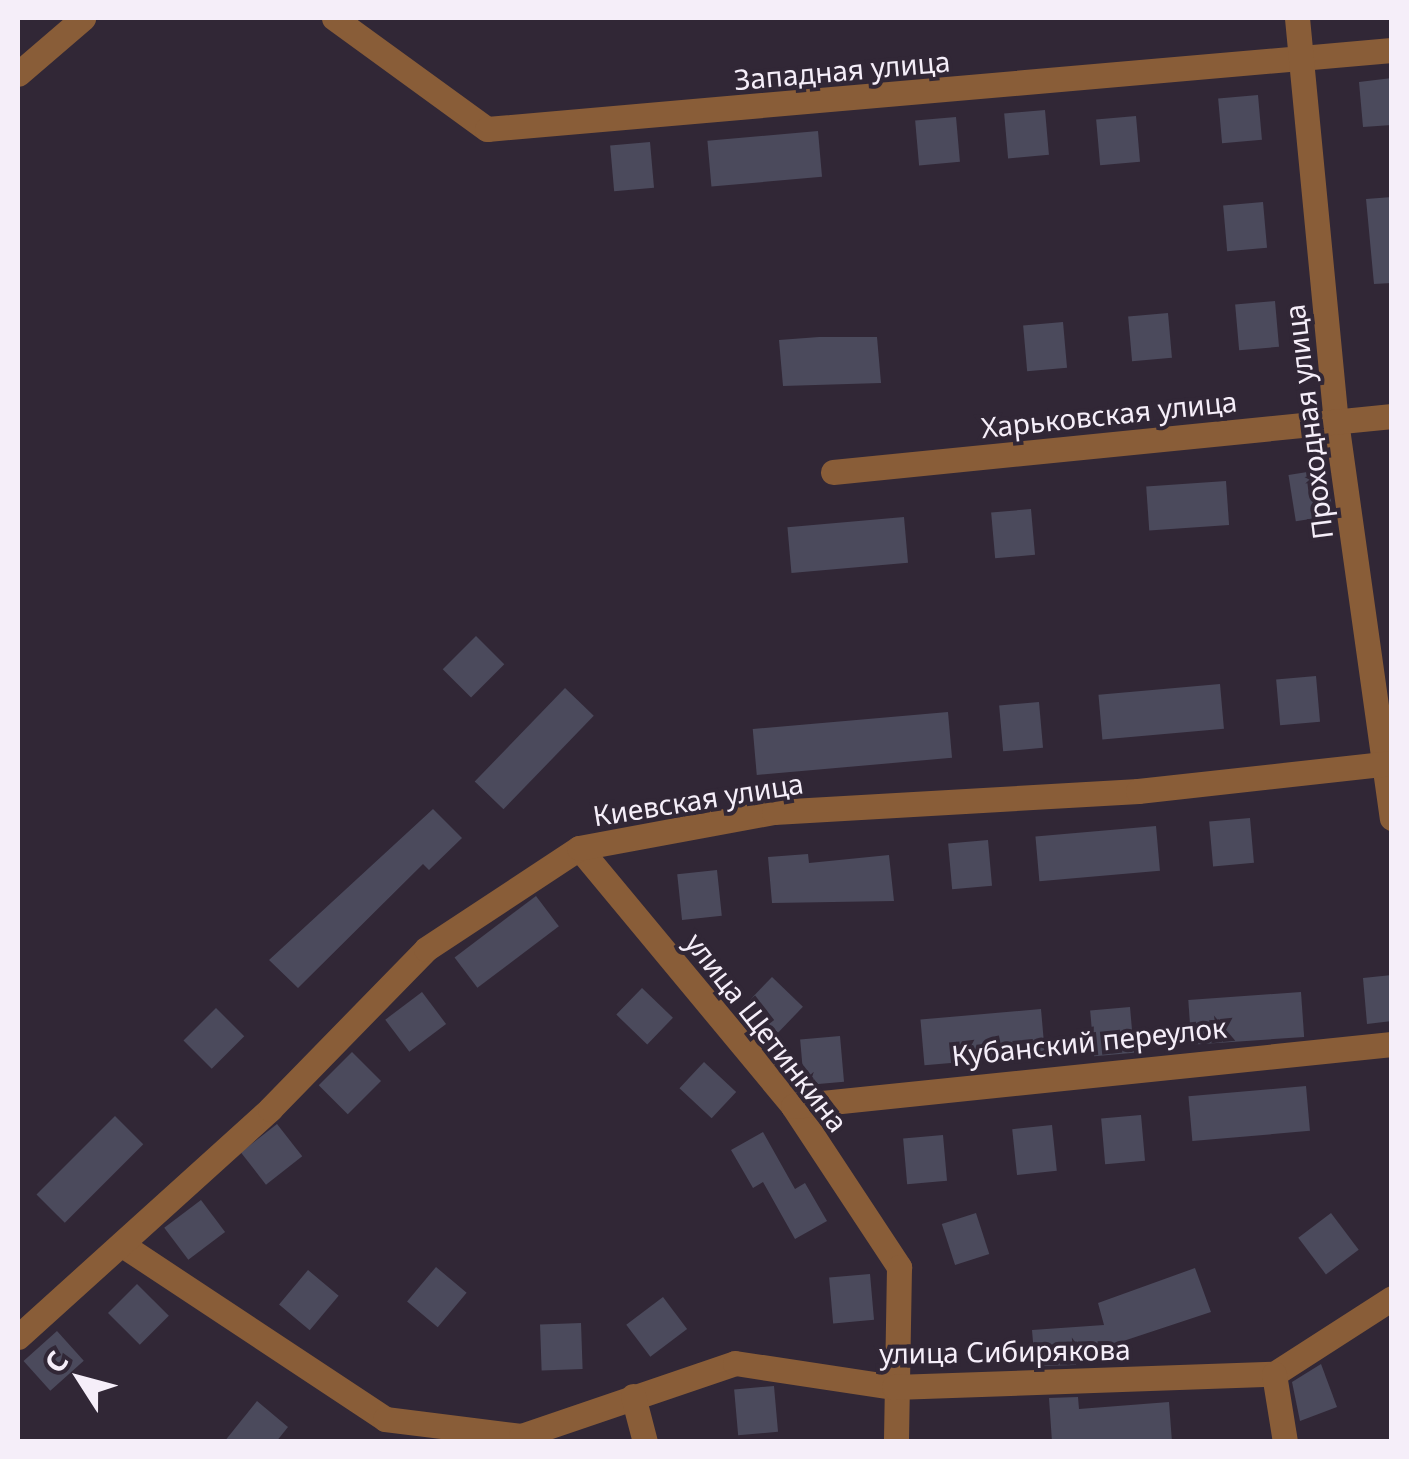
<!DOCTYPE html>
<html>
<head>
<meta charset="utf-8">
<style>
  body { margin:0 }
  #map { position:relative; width:1409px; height:1459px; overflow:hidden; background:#312736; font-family:"Noto Sans",sans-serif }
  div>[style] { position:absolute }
  .building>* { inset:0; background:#4b4a5c; transform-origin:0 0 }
  .minor>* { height:25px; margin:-12.5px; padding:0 12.5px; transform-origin:12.5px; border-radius:12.5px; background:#895d38 }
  span { translate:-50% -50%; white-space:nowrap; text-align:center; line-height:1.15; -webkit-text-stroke:8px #312736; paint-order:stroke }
  .street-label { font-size:28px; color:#f5eef9 }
  .frame { position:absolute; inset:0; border:20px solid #f5eef9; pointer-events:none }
  .north { position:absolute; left:30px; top:1329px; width:100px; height:100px; -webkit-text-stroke:8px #312736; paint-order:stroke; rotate:306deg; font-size:28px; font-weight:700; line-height:40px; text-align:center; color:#f5eef9 }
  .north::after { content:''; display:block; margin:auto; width:35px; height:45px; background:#f5eef9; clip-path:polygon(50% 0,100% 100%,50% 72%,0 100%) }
</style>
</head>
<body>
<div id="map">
  <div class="building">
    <div style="clip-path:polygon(1392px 78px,1392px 125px,1363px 127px,1359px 82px)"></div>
    <div style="left:1258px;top:95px;width:45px;height:40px;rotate:85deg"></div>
    <div style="left:1045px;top:110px;width:45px;height:41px;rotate:85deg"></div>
    <div style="left:1136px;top:116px;width:46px;height:40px;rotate:85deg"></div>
    <div style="left:956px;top:117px;width:45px;height:41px;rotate:85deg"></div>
    <div style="left:818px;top:131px;width:46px;height:111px;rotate:85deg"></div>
    <div style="left:650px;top:142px;width:46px;height:40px;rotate:85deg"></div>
    <div style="clip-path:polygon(1392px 197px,1392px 283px,1374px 284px,1366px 199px)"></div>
    <div style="left:1263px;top:202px;width:46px;height:40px;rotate:85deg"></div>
    <div style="left:1275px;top:301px;width:46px;height:40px;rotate:85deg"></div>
    <div style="left:1168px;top:313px;width:45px;height:40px;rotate:85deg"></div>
    <div style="left:1063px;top:322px;width:46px;height:40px;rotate:85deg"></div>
    <div style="clip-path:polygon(819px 337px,877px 337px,881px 383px,783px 386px,779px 340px)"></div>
    <div style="left:1326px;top:469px;width:47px;height:38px;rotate:81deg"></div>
    <div style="left:1226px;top:481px;width:44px;height:80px;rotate:86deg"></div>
    <div style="left:1031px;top:509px;width:46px;height:40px;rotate:85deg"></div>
    <div style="left:904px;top:517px;width:46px;height:117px;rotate:85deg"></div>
    <div style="left:476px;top:636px;width:40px;height:47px;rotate:45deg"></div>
    <div style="left:1316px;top:676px;width:46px;height:40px;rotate:85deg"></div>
    <div style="left:1220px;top:684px;width:45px;height:122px;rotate:85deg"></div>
    <div style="left:565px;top:688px;width:40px;height:130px;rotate:44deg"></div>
    <div style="left:1039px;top:702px;width:46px;height:40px;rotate:85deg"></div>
    <div style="left:948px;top:712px;width:46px;height:196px;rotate:85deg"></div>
    <div style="clip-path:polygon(433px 809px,462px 838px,429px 870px,423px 864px,298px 988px,269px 960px)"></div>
    <div style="left:1250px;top:818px;width:45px;height:41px;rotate:85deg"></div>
    <div style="left:1156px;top:826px;width:45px;height:121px;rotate:85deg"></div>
    <div style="left:988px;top:840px;width:46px;height:40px;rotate:85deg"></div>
    <div style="clip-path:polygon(808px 854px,809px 863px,889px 855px,894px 901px,772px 903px,768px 857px)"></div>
    <div style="left:717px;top:870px;width:46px;height:40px;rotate:84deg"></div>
    <div style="left:536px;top:896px;width:38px;height:102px;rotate:53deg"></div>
    <div style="clip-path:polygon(1392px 975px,1392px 1021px,1367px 1024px,1363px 978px)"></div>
    <div style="left:772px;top:977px;width:43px;height:36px;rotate:44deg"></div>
    <div style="left:642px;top:988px;width:43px;height:37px;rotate:44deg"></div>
    <div style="left:422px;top:992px;width:40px;height:46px;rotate:53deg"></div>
    <div style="left:1301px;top:992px;width:45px;height:113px;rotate:86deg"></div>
    <div style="left:1130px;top:1007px;width:46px;height:40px;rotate:85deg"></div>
    <div style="left:216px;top:1008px;width:40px;height:46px;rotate:45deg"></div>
    <div style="left:1041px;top:1009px;width:46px;height:121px;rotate:85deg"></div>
    <div style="left:840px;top:1036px;width:46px;height:40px;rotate:85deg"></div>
    <div style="left:352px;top:1052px;width:41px;height:47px;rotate:45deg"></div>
    <div style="left:704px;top:1062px;width:44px;height:36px;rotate:43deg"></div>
    <div style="left:1306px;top:1086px;width:45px;height:118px;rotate:85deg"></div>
    <div style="left:1141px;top:1115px;width:46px;height:40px;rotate:85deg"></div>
    <div style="left:115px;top:1116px;width:40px;height:111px;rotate:45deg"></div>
    <div style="left:277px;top:1124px;width:41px;height:46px;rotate:52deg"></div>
    <div style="left:1052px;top:1125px;width:46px;height:40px;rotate:84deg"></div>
    <div style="clip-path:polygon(763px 1132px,795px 1189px,805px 1183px,827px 1221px,795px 1239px,763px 1182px,753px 1188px,731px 1150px)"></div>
    <div style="left:943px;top:1135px;width:46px;height:40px;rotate:85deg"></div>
    <div style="left:201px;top:1200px;width:40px;height:46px;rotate:53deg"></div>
    <div style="left:976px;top:1213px;width:43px;height:36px;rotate:72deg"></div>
    <div style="left:1331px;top:1213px;width:46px;height:41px;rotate:53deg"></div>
    <div style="left:436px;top:1267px;width:40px;height:45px;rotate:40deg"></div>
    <div style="clip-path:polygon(1195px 1268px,1211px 1312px,1075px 1357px,1076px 1365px,1035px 1366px,1032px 1330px,1104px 1325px,1098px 1303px)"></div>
    <div style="left:308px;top:1270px;width:40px;height:45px;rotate:40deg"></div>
    <div style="left:870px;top:1274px;width:46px;height:41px;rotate:85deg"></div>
    <div style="left:137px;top:1284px;width:45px;height:41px;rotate:45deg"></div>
    <div style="left:663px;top:1297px;width:40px;height:46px;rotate:53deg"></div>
    <div style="left:581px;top:1323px;width:46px;height:41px;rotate:88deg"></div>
    <div style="left:57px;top:1331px;width:40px;height:45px;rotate:48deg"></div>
    <div style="clip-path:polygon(1321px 1364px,1337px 1407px,1300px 1421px,1292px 1382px)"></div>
    <div style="left:774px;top:1386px;width:46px;height:40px;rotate:85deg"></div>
    <div style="clip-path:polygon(1078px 1397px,1079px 1409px,1169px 1402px,1172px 1442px,1052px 1442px,1049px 1398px)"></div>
    <div style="clip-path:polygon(257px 1401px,288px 1427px,276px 1442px,224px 1442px)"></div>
  </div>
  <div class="minor">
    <div style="left:334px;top:18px;width:189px;rotate:36deg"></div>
    <div style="left:487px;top:129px;width:908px;rotate:-4.99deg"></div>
    <div style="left:1297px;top:18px;width:405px;rotate:84.5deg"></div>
    <div style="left:1336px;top:421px;width:401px;rotate:82deg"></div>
    <div style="left:18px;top:74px;width:86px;rotate:-40.7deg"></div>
    <div style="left:833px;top:472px;width:562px;rotate:-5.72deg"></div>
    <div style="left:579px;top:848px;width:335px;rotate:50.3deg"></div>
    <div style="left:793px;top:1106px;width:193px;rotate:56.6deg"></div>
    <div style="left:899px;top:1267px;width:175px;rotate:91deg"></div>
    <div style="left:793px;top:1106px;width:602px;rotate:-5.91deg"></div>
    <div style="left:124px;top:1246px;width:313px;rotate:33.5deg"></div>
    <div style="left:385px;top:1419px;width:137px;rotate:7.1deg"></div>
    <div style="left:521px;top:1436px;width:226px;rotate:-18.8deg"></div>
    <div style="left:735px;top:1363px;width:161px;rotate:8.6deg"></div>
    <div style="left:894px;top:1387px;width:380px;rotate:-2deg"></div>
    <div style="left:1274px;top:1374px;width:140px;rotate:-32.8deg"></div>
    <div style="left:18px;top:1337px;width:340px;rotate:-42.1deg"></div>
    <div style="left:270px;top:1109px;width:223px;rotate:-45.7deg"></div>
    <div style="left:426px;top:949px;width:183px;rotate:-33.4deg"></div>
    <div style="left:579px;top:848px;width:198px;rotate:-10.5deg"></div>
    <div style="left:774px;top:812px;width:365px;rotate:-3.3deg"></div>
    <div style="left:1138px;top:791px;width:256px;rotate:-6.3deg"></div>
    <div style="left:1274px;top:1374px;width:69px;rotate:80.8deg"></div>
    <div style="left:633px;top:1396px;width:48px;rotate:75.4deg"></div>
  </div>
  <div class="street-label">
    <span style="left:842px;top:70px;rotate:-5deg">Западная улица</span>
    <span style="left:1109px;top:414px;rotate:-6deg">Харьковская улица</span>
    <span style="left:1308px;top:422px;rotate:-97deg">Проходная улица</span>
    <span style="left:698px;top:799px;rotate:-9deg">Киевская улица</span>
    <span style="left:767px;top:1032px;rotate:52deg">улица Щетинкина</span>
    <span style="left:1089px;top:1041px;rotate:-6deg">Кубанский переулок</span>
    <span style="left:1005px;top:1351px;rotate:-1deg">улица Сибирякова</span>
  </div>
  <div class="frame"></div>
  <div class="north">С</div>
</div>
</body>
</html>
